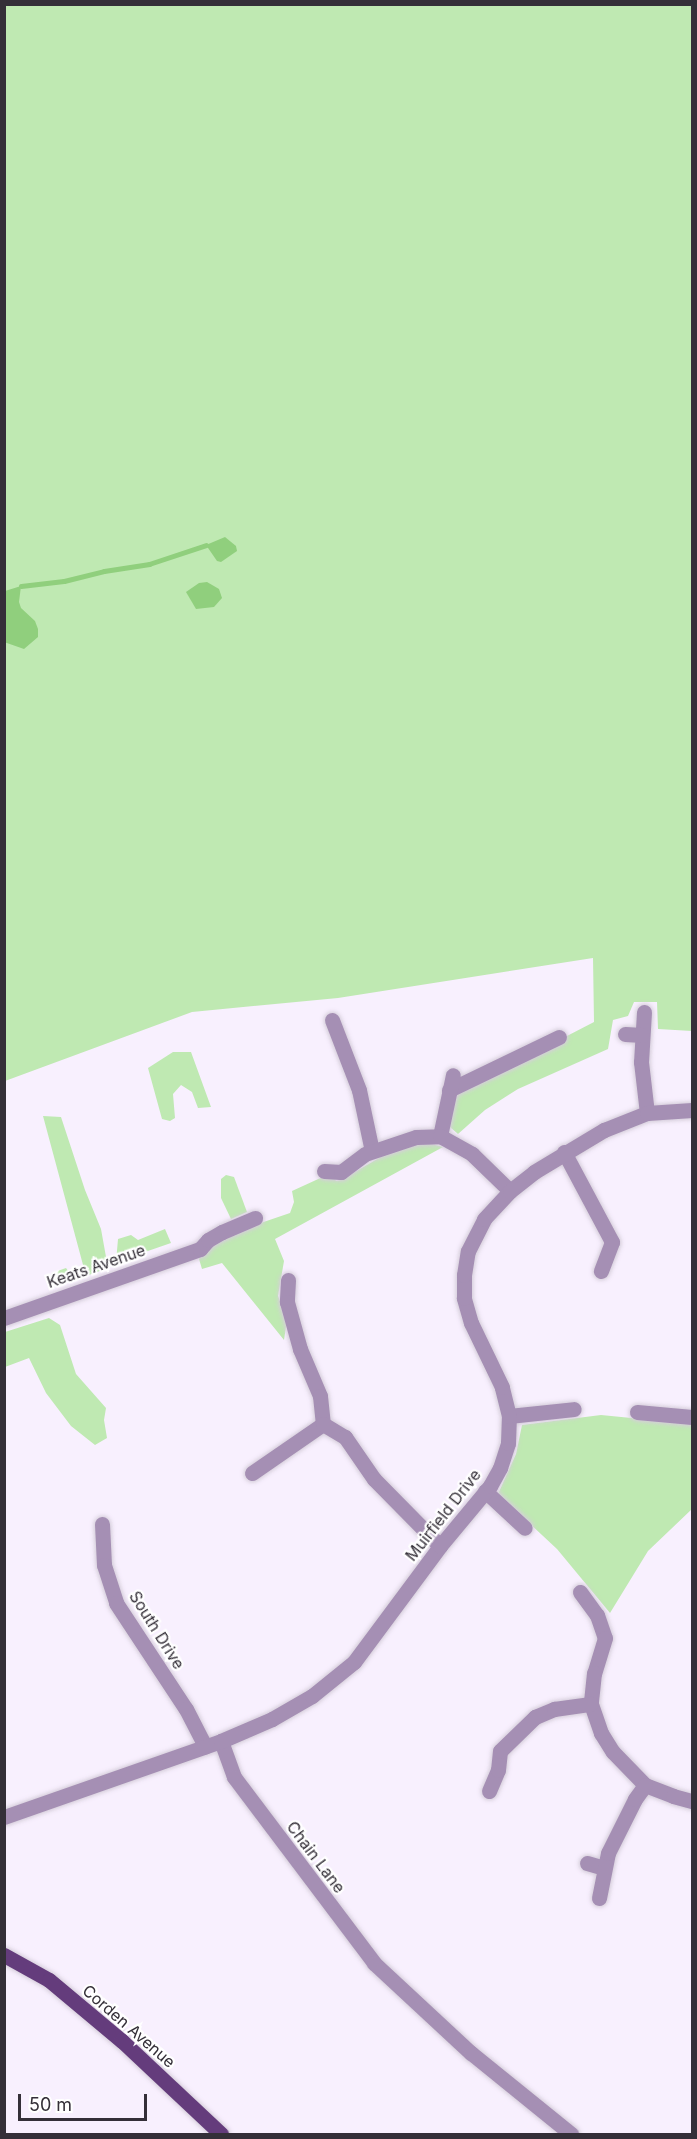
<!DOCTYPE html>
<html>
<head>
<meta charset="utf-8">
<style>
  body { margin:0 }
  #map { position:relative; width:697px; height:2139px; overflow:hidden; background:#f8f0fe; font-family:Inter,sans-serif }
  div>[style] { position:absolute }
  .green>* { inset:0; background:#bfe9b2 }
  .water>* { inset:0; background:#90cf7d }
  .stream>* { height:5px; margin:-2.5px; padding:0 2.5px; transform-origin:2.5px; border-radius:2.5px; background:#90cf7d }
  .roads { filter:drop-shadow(0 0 2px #d5cdda) drop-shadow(0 0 2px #d5cdda) }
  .minor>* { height:15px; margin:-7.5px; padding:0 7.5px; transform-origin:7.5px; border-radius:7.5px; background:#a58fb4 }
  .major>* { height:15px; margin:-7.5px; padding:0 7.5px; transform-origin:7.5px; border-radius:7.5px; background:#643c7c }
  span { translate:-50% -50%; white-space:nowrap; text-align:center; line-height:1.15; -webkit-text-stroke:4.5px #fff; paint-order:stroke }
  .street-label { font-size:16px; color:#342f38 }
  .frame { position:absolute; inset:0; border:6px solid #342f38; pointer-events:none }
  .scale { position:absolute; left:18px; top:2094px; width:129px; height:27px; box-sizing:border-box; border:3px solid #342f38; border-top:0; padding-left:8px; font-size:18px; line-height:21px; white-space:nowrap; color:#342f38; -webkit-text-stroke:4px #fff; paint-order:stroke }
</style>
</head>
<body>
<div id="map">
  <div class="green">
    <div style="clip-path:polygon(5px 5px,692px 5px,692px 1031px,658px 1029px,657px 1002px,634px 1002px,628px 1016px,613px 1020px,608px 1049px,518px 1089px,485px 1110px,458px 1134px,450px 1127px,450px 1118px,451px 1108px,459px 1092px,594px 1022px,593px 958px,338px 998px,192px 1012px,5px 1081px)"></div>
    <div style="clip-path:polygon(173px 1052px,191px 1052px,211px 1107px,198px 1108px,192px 1092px,181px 1085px,173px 1094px,175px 1118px,170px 1121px,162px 1119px,148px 1068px)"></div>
    <div style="clip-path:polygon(43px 1116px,61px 1117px,85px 1190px,101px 1229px,108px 1268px,86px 1276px)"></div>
    <div style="clip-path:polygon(424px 1142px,443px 1147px,275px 1239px,284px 1261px,278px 1296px,287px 1320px,284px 1340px,222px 1263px,202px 1269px,199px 1259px,202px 1251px,213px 1239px,290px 1213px,294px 1202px,292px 1191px,327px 1175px,332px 1175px,336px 1181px,341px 1180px,391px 1151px)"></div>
    <div style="clip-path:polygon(226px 1175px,234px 1177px,247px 1212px,231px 1219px,221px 1198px,221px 1179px)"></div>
    <div style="clip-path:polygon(165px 1229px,171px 1243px,116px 1262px,118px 1239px,131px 1235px,138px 1240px)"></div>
    <div style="clip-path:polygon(66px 1268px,74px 1279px,54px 1286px,50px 1277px,52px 1273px)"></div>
    <div style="clip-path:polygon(49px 1318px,60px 1325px,76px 1374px,106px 1408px,104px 1420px,107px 1438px,95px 1445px,71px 1426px,46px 1393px,29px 1358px,5px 1367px,5px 1332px)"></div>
    <div style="clip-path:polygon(601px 1415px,692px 1424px,692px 1509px,648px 1551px,610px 1613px,557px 1549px,498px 1494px,516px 1454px,522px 1425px)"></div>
  </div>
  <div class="water">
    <div style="clip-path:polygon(225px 537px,236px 546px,237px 551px,221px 562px,217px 561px,206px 545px)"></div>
    <div style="clip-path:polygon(207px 582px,219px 589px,222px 598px,214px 607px,196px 609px,186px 592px,199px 583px)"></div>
    <div style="clip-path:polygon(21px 586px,19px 602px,21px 608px,35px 621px,38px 629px,38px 637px,24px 649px,4px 642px,5px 591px)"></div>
  </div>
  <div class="stream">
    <div style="left:21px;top:586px;width:43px;rotate:-6.6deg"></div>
    <div style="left:64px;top:581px;width:41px;rotate:-14deg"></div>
    <div style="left:104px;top:571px;width:46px;rotate:-8.8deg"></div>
    <div style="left:149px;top:564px;width:60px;rotate:-18.4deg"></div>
  </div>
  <div class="roads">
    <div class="minor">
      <div style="left:644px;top:1012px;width:50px;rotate:93.4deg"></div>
      <div style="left:641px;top:1062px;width:51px;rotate:83.3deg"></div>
      <div style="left:332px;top:1020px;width:75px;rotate:68.9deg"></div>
      <div style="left:359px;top:1090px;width:62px;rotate:78deg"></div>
      <div style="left:625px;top:1034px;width:17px;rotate:3deg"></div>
      <div style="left:449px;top:1090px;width:122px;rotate:-25.7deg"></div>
      <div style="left:440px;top:1136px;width:62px;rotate:-78deg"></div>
      <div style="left:564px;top:1152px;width:102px;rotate:61.9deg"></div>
      <div style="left:612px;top:1242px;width:31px;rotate:111deg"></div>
      <div style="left:324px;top:1171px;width:17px;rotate:3deg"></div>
      <div style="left:341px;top:1172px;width:30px;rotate:-37deg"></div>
      <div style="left:365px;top:1154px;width:54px;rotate:-18.4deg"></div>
      <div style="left:416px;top:1137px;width:24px;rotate:-2deg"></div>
      <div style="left:440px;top:1136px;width:37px;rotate:29deg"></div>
      <div style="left:472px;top:1154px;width:53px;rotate:44.2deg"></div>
      <div style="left:288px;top:1280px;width:22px;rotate:93deg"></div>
      <div style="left:287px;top:1302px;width:49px;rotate:74.5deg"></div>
      <div style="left:300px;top:1349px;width:51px;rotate:66.9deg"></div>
      <div style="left:320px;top:1396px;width:28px;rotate:84deg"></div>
      <div style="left:4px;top:1318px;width:208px;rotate:-19.4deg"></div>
      <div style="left:200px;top:1249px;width:12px;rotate:-48deg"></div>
      <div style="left:208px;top:1240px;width:16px;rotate:-30deg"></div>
      <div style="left:222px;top:1232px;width:36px;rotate:-23deg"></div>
      <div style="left:637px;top:1412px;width:55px;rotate:5.2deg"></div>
      <div style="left:509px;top:1416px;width:65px;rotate:-6.1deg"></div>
      <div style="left:252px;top:1473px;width:86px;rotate:-34.6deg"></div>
      <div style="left:323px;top:1424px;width:26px;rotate:31deg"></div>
      <div style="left:345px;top:1437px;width:51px;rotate:55.4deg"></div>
      <div style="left:374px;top:1479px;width:94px;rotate:45.4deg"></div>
      <div style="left:485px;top:1491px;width:54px;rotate:42.8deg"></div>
      <div style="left:102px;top:1524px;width:41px;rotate:87.2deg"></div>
      <div style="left:104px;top:1565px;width:40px;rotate:72deg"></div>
      <div style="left:116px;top:1603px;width:127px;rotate:56.6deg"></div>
      <div style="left:186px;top:1709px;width:42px;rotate:62.8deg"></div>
      <div style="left:580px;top:1592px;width:29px;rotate:54deg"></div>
      <div style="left:597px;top:1615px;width:24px;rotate:71deg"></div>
      <div style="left:605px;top:1638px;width:37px;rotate:107deg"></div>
      <div style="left:594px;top:1673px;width:31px;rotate:96deg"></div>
      <div style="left:591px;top:1704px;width:31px;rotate:71deg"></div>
      <div style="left:601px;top:1733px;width:22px;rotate:58deg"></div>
      <div style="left:613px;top:1752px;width:46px;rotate:45.9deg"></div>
      <div style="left:645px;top:1785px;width:30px;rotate:21deg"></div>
      <div style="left:673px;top:1796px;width:20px;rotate:15deg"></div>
      <div style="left:221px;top:1741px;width:38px;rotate:70deg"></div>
      <div style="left:234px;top:1777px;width:233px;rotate:53deg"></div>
      <div style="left:374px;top:1963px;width:132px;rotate:42.9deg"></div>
      <div style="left:471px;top:2053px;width:129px;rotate:39deg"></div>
      <div style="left:489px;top:1791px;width:23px;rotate:-67deg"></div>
      <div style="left:498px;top:1770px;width:19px;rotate:-84deg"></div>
      <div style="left:500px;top:1751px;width:49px;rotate:-44.2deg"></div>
      <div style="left:535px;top:1717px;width:21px;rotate:-23deg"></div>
      <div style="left:554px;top:1709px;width:37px;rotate:-8deg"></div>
      <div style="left:4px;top:1817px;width:230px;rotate:-19.3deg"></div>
      <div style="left:221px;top:1741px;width:56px;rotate:-23.3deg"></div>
      <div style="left:272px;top:1719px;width:46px;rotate:-29.9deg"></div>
      <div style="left:312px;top:1696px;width:54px;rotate:-39deg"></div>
      <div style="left:354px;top:1662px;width:144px;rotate:-53.4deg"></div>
      <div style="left:440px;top:1546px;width:78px;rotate:-50.2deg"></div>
      <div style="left:490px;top:1486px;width:21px;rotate:-61deg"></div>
      <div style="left:500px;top:1468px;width:26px;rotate:-72deg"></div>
      <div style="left:508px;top:1443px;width:27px;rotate:-88deg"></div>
      <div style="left:509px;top:1416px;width:30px;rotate:-104deg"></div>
      <div style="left:502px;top:1387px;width:71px;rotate:-115.8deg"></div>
      <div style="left:471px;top:1323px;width:26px;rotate:-106deg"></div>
      <div style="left:464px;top:1298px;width:23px;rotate:-90deg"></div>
      <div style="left:464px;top:1275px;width:24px;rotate:-81deg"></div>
      <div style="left:468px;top:1251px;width:36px;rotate:-63deg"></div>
      <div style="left:484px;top:1219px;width:38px;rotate:-47deg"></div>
      <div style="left:510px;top:1191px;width:31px;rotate:-38deg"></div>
      <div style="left:534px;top:1172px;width:82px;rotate:-31deg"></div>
      <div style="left:604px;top:1130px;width:46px;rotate:-21.6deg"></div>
      <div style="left:647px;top:1113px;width:45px;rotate:-3.8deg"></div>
      <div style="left:587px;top:1863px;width:18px;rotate:16deg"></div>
      <div style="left:599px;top:1898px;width:46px;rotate:-78.7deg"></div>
      <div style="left:608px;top:1853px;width:60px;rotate:-63.4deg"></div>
      <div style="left:635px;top:1799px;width:17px;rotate:-54deg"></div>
    </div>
    <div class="major">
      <div style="left:4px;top:1955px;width:51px;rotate:29.1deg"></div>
      <div style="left:49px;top:1980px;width:95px;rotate:39.9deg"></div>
      <div style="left:122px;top:2041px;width:136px;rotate:43.2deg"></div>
    </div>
  </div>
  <div class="street-label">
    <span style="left:96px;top:1266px;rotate:-19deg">Keats Avenue</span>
    <span style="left:443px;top:1515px;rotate:-52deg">Muirfield Drive</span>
    <span style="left:157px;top:1630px;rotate:58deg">South Drive</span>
    <span style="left:316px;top:1857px;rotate:53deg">Chain Lane</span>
    <span style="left:129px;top:2026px;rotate:41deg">Corden Avenue</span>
  </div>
  <div class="frame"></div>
  <div class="scale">50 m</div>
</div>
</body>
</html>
